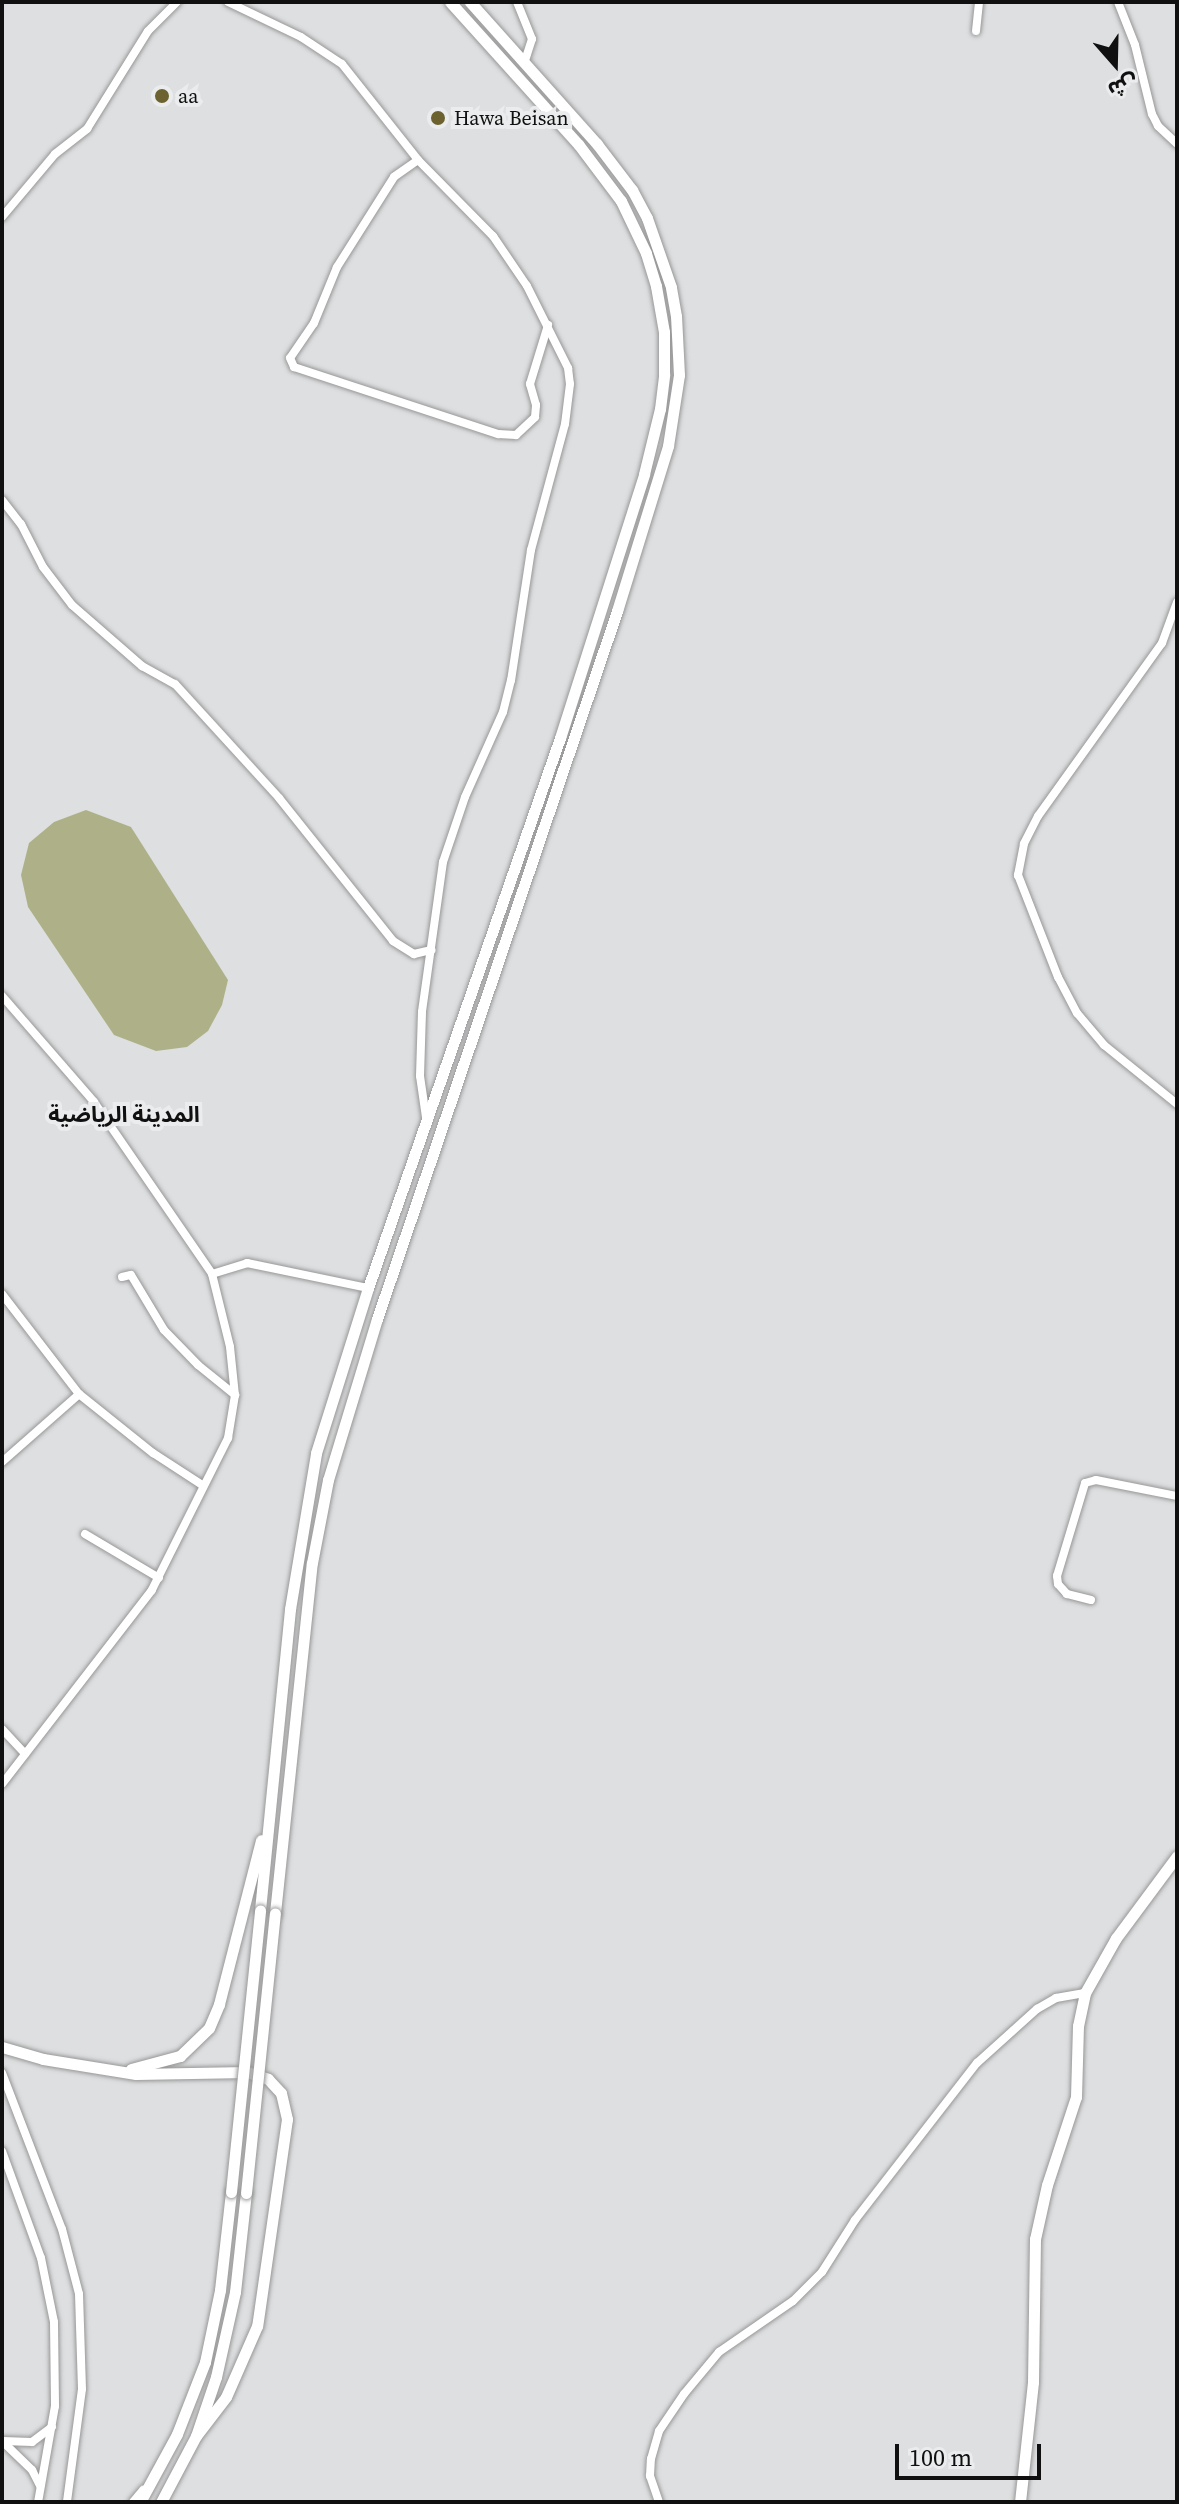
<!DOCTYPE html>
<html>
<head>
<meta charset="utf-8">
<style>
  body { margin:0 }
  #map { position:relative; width:1179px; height:2504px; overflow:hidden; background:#dedfe0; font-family:"Source Serif 4","Noto Sans Arabic",serif }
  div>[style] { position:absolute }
  .green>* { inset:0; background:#aeb188 }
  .roads { filter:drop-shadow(0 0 2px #979798) drop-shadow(0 0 2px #979798) }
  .street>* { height:8px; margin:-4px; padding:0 4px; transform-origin:4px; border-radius:4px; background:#fff }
  .secondary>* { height:11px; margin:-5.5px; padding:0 5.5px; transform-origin:5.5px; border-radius:5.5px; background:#fff }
  .bridges { filter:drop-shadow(0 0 2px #979798) drop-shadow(0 0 2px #979798) }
  .secondary-bridge>* { height:11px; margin:-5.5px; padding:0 5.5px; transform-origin:5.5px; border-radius:5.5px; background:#fff }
  .dots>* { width:22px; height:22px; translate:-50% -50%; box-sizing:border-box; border:4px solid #ebeced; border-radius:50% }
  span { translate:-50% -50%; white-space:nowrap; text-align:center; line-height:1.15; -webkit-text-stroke:8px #ebeced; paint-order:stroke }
  .poi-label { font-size:20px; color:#101010 }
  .left { translate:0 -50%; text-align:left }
  .neighbourhood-label { font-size:22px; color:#101010; font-weight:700 }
  .frame { position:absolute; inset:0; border:4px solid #101010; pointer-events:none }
  .north { position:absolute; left:1075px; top:24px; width:80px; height:80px; -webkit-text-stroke:6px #ebeced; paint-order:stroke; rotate:160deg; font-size:22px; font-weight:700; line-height:32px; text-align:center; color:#101010 }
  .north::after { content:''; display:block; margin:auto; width:28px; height:36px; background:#101010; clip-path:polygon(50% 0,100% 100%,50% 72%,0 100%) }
  .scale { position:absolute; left:895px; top:2444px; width:146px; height:36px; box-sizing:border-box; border:4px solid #101010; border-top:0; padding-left:10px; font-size:24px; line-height:28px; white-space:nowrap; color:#101010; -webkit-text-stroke:6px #ebeced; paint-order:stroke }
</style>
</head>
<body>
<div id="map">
  <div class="green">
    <div style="clip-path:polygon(86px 810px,131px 827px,228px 980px,222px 1005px,208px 1031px,187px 1047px,156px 1051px,114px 1035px,28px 907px,21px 875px,29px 843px,54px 822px)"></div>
  </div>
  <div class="roads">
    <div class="street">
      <div style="left:228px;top:2px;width:81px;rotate:25.6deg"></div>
      <div style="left:301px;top:37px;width:49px;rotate:33.4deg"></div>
      <div style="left:342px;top:64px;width:122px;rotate:51.6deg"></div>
      <div style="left:418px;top:160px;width:107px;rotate:45.4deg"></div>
      <div style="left:493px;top:236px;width:60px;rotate:55.8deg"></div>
      <div style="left:527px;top:286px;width:92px;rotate:63.4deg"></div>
      <div style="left:568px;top:368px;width:16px;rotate:83deg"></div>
      <div style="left:570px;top:384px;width:40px;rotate:97.1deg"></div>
      <div style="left:565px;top:424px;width:131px;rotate:105.1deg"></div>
      <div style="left:531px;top:550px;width:132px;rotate:98.7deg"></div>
      <div style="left:511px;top:680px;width:33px;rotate:104deg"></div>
      <div style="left:503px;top:712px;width:93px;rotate:114.1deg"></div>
      <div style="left:465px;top:797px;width:69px;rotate:108.7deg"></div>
      <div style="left:443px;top:862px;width:151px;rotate:98deg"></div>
      <div style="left:422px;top:1012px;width:64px;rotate:91.8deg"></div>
      <div style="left:420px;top:1076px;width:41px;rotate:81.7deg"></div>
      <div style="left:517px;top:2px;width:40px;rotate:68deg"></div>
      <div style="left:532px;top:39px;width:26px;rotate:108deg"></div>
      <div style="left:1118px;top:2px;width:46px;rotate:68.4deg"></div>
      <div style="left:1135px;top:45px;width:71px;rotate:76.2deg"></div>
      <div style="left:1152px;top:114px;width:13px;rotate:63deg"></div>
      <div style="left:1158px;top:126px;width:26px;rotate:43deg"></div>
      <div style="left:976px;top:31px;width:29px;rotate:-84deg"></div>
      <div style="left:418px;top:160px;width:29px;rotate:145deg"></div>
      <div style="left:394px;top:177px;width:107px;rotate:122.3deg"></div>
      <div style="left:337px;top:267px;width:61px;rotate:112.3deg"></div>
      <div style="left:314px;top:323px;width:42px;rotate:124.4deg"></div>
      <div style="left:290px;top:358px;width:10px;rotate:66deg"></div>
      <div style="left:294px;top:367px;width:215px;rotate:18.2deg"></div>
      <div style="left:498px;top:434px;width:18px;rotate:3deg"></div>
      <div style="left:516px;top:435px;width:26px;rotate:-43deg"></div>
      <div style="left:535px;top:417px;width:12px;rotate:-85deg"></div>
      <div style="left:536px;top:405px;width:22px;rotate:-106deg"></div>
      <div style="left:530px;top:384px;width:62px;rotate:-73deg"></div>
      <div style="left:2px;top:217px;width:82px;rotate:-49.9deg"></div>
      <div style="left:55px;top:154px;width:41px;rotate:-38deg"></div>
      <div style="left:87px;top:129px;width:115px;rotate:-58.1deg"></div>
      <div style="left:148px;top:31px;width:41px;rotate:-45deg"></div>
      <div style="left:2px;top:500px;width:31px;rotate:52deg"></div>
      <div style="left:21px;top:524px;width:48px;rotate:62.9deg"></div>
      <div style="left:43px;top:567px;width:48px;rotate:52.7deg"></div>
      <div style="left:72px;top:605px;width:93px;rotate:41.1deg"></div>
      <div style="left:142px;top:666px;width:38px;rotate:29deg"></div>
      <div style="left:175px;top:684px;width:154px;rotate:47.6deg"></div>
      <div style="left:279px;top:798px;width:183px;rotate:51.4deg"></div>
      <div style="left:393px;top:941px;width:25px;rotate:32deg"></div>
      <div style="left:414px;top:954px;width:18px;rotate:-13deg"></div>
      <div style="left:1177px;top:602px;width:44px;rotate:110.1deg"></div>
      <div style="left:1162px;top:643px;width:213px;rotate:125.6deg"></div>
      <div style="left:1038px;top:816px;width:31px;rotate:117deg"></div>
      <div style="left:1024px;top:844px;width:32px;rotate:101deg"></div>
      <div style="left:1018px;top:875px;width:110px;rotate:68.6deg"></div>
      <div style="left:1058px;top:977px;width:41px;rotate:62.2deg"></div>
      <div style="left:1077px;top:1013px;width:42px;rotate:49.8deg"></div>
      <div style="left:1104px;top:1045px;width:94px;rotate:38.9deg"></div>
      <div style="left:2px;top:996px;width:140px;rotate:49deg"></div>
      <div style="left:94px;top:1102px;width:209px;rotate:55.5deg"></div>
      <div style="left:212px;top:1274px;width:75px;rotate:76.1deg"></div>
      <div style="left:230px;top:1347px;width:48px;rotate:84.1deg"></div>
      <div style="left:235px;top:1395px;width:44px;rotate:99.2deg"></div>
      <div style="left:228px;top:1438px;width:170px;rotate:116.6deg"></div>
      <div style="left:152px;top:1590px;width:245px;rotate:127.7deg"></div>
      <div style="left:212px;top:1274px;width:37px;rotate:-17deg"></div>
      <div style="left:247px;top:1263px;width:124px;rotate:11.7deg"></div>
      <div style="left:122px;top:1277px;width:9px;rotate:-13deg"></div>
      <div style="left:131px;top:1275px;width:64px;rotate:59deg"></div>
      <div style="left:164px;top:1330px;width:49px;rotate:45.8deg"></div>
      <div style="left:198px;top:1365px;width:48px;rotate:39deg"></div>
      <div style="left:2px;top:1294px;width:126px;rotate:52.4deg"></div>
      <div style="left:79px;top:1394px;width:95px;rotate:38.6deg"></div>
      <div style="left:153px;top:1453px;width:59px;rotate:33.1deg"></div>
      <div style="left:2px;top:1462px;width:103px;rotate:-41.4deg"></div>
      <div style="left:85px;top:1534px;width:86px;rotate:30.7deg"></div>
      <div style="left:1091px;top:1600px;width:25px;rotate:-166deg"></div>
      <div style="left:1067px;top:1594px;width:13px;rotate:-132deg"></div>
      <div style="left:1058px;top:1584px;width:8px;rotate:-97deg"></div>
      <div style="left:1057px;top:1576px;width:97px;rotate:-73.2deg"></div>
      <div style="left:1085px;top:1483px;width:11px;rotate:-15deg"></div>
      <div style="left:1096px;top:1480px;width:83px;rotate:11.2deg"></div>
      <div style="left:2px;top:1729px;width:34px;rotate:47deg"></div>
      <div style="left:2px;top:2073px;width:167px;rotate:69deg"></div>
      <div style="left:62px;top:2229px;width:67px;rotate:75.3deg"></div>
      <div style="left:79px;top:2294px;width:95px;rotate:88.2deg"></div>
      <div style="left:82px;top:2389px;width:114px;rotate:97.6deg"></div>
      <div style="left:2px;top:2151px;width:114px;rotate:70deg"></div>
      <div style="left:41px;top:2258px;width:65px;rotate:78.5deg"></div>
      <div style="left:54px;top:2322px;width:84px;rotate:89.3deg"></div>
      <div style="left:55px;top:2406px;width:97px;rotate:100deg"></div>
      <div style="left:2px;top:2441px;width:42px;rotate:44deg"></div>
      <div style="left:32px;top:2470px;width:18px;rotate:63deg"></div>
      <div style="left:3px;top:2441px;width:29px;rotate:2deg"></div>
      <div style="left:32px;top:2442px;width:25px;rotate:-37deg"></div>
      <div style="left:133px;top:2502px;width:16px;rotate:-50deg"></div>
      <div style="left:659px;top:2502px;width:28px;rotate:-109deg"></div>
      <div style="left:650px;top:2476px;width:17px;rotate:-87deg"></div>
      <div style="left:651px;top:2459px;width:29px;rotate:-74deg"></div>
      <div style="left:659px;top:2431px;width:45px;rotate:-56deg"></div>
      <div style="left:684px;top:2394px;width:55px;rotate:-50.2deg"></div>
      <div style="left:719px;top:2352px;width:90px;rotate:-34.6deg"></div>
      <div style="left:793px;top:2301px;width:41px;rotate:-45deg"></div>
      <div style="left:822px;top:2272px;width:62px;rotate:-57.6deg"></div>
      <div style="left:855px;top:2220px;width:199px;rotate:-52.2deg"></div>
      <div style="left:977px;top:2063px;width:81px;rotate:-42deg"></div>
      <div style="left:1037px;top:2009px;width:22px;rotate:-30deg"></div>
      <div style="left:1056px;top:1998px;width:29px;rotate:-10deg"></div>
    </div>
    <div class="secondary">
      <div style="left:260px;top:1910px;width:302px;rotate:-84.3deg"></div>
      <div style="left:290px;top:1609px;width:158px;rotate:-80.5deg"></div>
      <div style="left:316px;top:1453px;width:173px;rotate:-72.5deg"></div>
      <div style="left:368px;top:1288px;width:583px;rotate:-70.76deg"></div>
      <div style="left:560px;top:738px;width:277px;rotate:-72.3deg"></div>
      <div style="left:644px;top:474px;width:67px;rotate:-76.2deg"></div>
      <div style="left:660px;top:409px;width:35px;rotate:-83deg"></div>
      <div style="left:664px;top:374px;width:42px;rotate:-90deg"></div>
      <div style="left:664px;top:332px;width:47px;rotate:-99.9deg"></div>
      <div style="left:656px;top:286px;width:34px;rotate:-107deg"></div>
      <div style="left:646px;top:253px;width:58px;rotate:-115.7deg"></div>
      <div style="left:621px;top:201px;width:71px;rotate:-127deg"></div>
      <div style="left:578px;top:144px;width:191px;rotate:-132deg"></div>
      <div style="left:275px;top:1913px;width:352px;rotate:-84deg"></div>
      <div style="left:312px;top:1563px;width:85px;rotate:-79.1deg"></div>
      <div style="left:328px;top:1480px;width:168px;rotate:-73.1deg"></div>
      <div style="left:377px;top:1319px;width:748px;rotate:-71.27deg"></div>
      <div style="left:617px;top:611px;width:173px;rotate:-72.8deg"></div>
      <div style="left:668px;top:446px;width:72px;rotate:-81.2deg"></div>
      <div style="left:679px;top:375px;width:59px;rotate:-92.9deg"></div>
      <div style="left:676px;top:316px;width:29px;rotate:-100deg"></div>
      <div style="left:671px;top:287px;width:73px;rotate:-109.2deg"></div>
      <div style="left:647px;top:218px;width:32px;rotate:-118deg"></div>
      <div style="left:632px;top:190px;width:58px;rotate:-127.3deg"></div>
      <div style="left:597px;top:144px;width:191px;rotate:-131.8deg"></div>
      <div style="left:2px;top:2047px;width:43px;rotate:16.3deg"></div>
      <div style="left:43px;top:2059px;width:94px;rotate:9.2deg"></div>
      <div style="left:136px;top:2074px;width:111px;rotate:-1deg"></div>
      <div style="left:247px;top:2072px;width:22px;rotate:18deg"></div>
      <div style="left:268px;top:2079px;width:19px;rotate:47deg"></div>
      <div style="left:281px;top:2093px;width:27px;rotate:77deg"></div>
      <div style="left:287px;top:2119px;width:209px;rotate:98.2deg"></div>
      <div style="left:257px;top:2326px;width:77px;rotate:113.6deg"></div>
      <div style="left:226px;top:2397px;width:49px;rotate:127.6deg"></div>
      <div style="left:131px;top:2069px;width:51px;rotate:-14.9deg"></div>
      <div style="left:180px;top:2056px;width:40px;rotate:-44deg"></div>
      <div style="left:209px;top:2028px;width:26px;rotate:-67deg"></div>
      <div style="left:219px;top:2004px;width:169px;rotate:-75.6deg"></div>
      <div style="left:140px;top:2502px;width:77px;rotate:-61.4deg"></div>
      <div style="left:177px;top:2434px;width:77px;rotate:-68.7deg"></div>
      <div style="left:205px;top:2362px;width:74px;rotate:-78.2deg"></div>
      <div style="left:220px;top:2290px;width:99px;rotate:-83.6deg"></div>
      <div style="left:161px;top:2502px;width:75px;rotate:-62.1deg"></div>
      <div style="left:196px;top:2436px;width:62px;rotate:-71.3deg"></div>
      <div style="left:216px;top:2377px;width:87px;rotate:-77.4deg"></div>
      <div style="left:235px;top:2292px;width:100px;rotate:-83.7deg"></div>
      <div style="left:1020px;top:2502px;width:121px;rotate:-83.8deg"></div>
      <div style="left:1033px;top:2382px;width:143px;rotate:-89.2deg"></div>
      <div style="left:1035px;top:2239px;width:55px;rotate:-77.5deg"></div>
      <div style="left:1047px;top:2185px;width:93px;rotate:-71.8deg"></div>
      <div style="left:1076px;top:2097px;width:71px;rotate:-88.4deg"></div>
      <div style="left:1078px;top:2026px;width:34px;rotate:-78deg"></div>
      <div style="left:1085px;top:1993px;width:63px;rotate:-60.6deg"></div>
      <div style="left:1116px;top:1938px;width:102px;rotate:-53.4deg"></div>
    </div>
  </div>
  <div class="bridges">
    <div class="secondary-bridge">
      <div style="left:231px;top:2192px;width:283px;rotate:-84.1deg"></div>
      <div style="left:246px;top:2193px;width:281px;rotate:-84.1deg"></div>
    </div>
  </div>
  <div class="dots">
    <div style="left:162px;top:96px;background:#6c622f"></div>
    <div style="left:438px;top:118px;background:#6c622f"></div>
  </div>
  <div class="poi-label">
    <span class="left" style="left:178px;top:96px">aa</span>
    <span class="left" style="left:454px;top:118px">Hawa Beisan</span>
  </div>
  <div class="neighbourhood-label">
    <span style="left:124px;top:1115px">المدينة الرياضية</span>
  </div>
  <div class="frame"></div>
  <div class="north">ش</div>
  <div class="scale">100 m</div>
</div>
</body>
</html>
